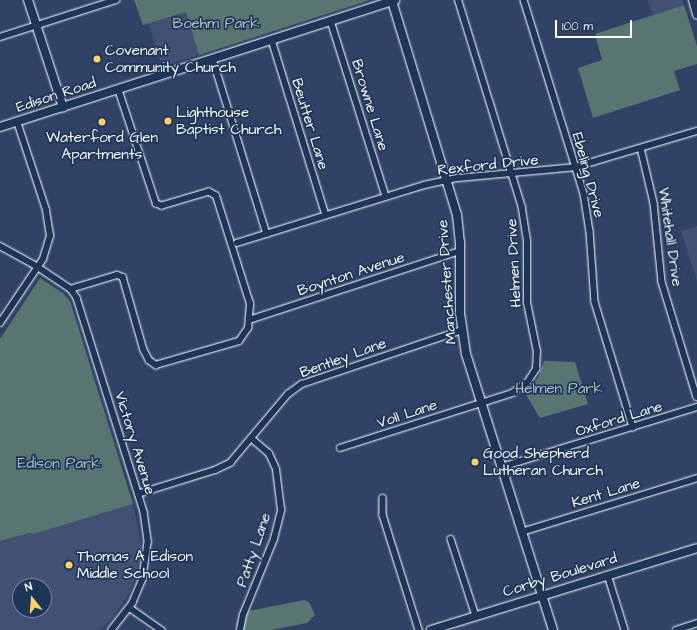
<!DOCTYPE html>
<html>
<head>
<meta charset="utf-8">
<style>
  body { margin:0 }
  #map { position:relative; width:697px; height:630px; overflow:hidden; background:#304266; font-family:"Architects Daughter",sans-serif }
  div>[style] { position:absolute }
  .built>* { inset:0; background:#415073; transform-origin:0 0 }
  .green>* { inset:0; background:#597572 }
  .roads { filter:drop-shadow(0 0 1px #fff) drop-shadow(0 0 1px #fff) }
  .street>* { height:5.5px; margin:-2.75px; padding:0 2.75px; transform-origin:2.75px; border-radius:2.75px; background:#1d3557 }
  .secondary>* { height:8px; margin:-4px; padding:0 4px; transform-origin:4px; border-radius:4px; background:#1d3557 }
  .dots>* { width:11px; height:11px; translate:-50% -50%; box-sizing:border-box; border:2px solid #1d3557; border-radius:50% }
  span { translate:-50% -50%; white-space:nowrap; text-align:center; line-height:1.15; -webkit-text-stroke:3.5px #1d3557; paint-order:stroke }
  .park-label { font-size:15px; color:#b4c1c0 }
  .poi-label { font-size:15px; color:#fff }
  .left { translate:0 -50%; text-align:left }
  .street-label { font-size:15px; color:#fff }
  .north { position:absolute; left:12px; top:578px; width:40px; height:40px; box-sizing:border-box; background:#1d3557; border:1px solid #77869a; border-radius:50%; rotate:343deg; font-size:11px; font-weight:700; line-height:16px; text-align:center; color:#fff }
  .north::after { content:''; display:block; margin:auto; width:14px; height:18px; background:#ffd166; clip-path:polygon(50% 0,100% 100%,50% 72%,0 100%) }
  .scale { position:absolute; left:555px; top:20px; width:77px; height:18px; box-sizing:border-box; border:2px solid #fff; border-top:0; padding-left:5px; font-size:12px; line-height:14px; white-space:nowrap; color:#fff; -webkit-text-stroke:3px #1d3557; paint-order:stroke }
</style>
</head>
<body>
<div id="map">
  <div class="built">
    <div style="clip-path:polygon(648px 0,682px 0,684px 5px,653px 15px)"></div>
    <div style="left:186px;top:12px;width:45px;height:39px;rotate:73deg"></div>
    <div style="clip-path:polygon(697px 226px,697px 282px,681px 231px)"></div>
    <div style="clip-path:polygon(evenodd,133px 504px,141px 545px,137px 573px,130px 592px,111px 620px,100px 630px,0 630px,0 541px,29px 533px,35px 534px,133px 504px,20px 586px,44px 586px,44px 610px,20px 610px,20px 586px)"></div>
  </div>
  <div class="green">
    <div style="clip-path:polygon(134px 0,370px 0,199px 55px,186px 12px,143px 25px)"></div>
    <div style="clip-path:polygon(684px 5px,697px 46px,697px 64px,674px 71px,680px 90px,593px 118px,578px 68px,602px 60px,595px 34px)"></div>
    <div style="clip-path:polygon(40px 278px,64px 294px,70px 301px,133px 504px,34px 534px,29px 533px,0 541px,0 339px)"></div>
    <div style="clip-path:polygon(544px 361px,575px 362px,588px 404px,540px 418px,525px 393px,538px 378px)"></div>
    <div style="clip-path:polygon(304px 600px,309px 602px,315px 615px,307px 623px,271px 630px,243px 630px,244px 619px,249px 611px)"></div>
  </div>
  <div class="roads">
    <div class="street">
      <div style="left:524px;top:0;width:203px;rotate:72.8deg"></div>
      <div style="left:584px;top:194px;width:37px;rotate:81deg"></div>
      <div style="left:590px;top:231px;width:71px;rotate:86deg"></div>
      <div style="left:595px;top:302px;width:131px;rotate:73.1deg"></div>
      <div style="left:331px;top:21px;width:183px;rotate:72.6deg"></div>
      <div style="left:0;top:37px;width:122px;rotate:-17.7deg"></div>
      <div style="left:272px;top:40px;width:183px;rotate:72.9deg"></div>
      <div style="left:213px;top:59px;width:183px;rotate:72.9deg"></div>
      <div style="left:641px;top:148px;width:57px;rotate:76.7deg"></div>
      <div style="left:654px;top:203px;width:79px;rotate:84.2deg"></div>
      <div style="left:662px;top:282px;width:120px;rotate:73.1deg"></div>
      <div style="left:237px;top:243px;width:196px;rotate:-17.2deg"></div>
      <div style="left:424px;top:185px;width:35px;rotate:-12deg"></div>
      <div style="left:458px;top:178px;width:119px;rotate:-5.3deg"></div>
      <div style="left:576px;top:167px;width:126px;rotate:-16.6deg"></div>
      <div style="left:0;top:246px;width:43px;rotate:28.9deg"></div>
      <div style="left:38px;top:267px;width:40px;rotate:34deg"></div>
      <div style="left:71px;top:289px;width:11px;rotate:56deg"></div>
      <div style="left:77px;top:298px;width:224px;rotate:72.6deg"></div>
      <div style="left:144px;top:512px;width:30px;rotate:82deg"></div>
      <div style="left:148px;top:542px;width:37px;rotate:98deg"></div>
      <div style="left:143px;top:579px;width:26px;rotate:113deg"></div>
      <div style="left:133px;top:603px;width:34px;rotate:128deg"></div>
      <div style="left:71px;top:289px;width:48px;rotate:-16.9deg"></div>
      <div style="left:117px;top:275px;width:6px;rotate:18deg"></div>
      <div style="left:123px;top:277px;width:76px;rotate:74deg"></div>
      <div style="left:144px;top:350px;width:11px;rotate:63deg"></div>
      <div style="left:149px;top:360px;width:9px;rotate:36deg"></div>
      <div style="left:156px;top:365px;width:86px;rotate:-16.1deg"></div>
      <div style="left:239px;top:341px;width:16px;rotate:-55deg"></div>
      <div style="left:248px;top:328px;width:24px;rotate:-85deg"></div>
      <div style="left:250px;top:304px;width:113px;rotate:-107.5deg"></div>
      <div style="left:216px;top:196px;width:8px;rotate:-150deg"></div>
      <div style="left:209px;top:192px;width:49px;rotate:163.4deg"></div>
      <div style="left:162px;top:206px;width:6px;rotate:-162deg"></div>
      <div style="left:156px;top:204px;width:121px;rotate:-108.3deg"></div>
      <div style="left:249px;top:320px;width:222px;rotate:-18.1deg"></div>
      <div style="left:0;top:323px;width:77px;rotate:-56.1deg"></div>
      <div style="left:43px;top:259px;width:24px;rotate:-73deg"></div>
      <div style="left:50px;top:236px;width:26px;rotate:-99deg"></div>
      <div style="left:46px;top:210px;width:93px;rotate:-108.2deg"></div>
      <div style="left:340px;top:448px;width:181px;rotate:-17.7deg"></div>
      <div style="left:512px;top:393px;width:18px;rotate:-34deg"></div>
      <div style="left:527px;top:383px;width:17px;rotate:-57deg"></div>
      <div style="left:536px;top:369px;width:17px;rotate:-87deg"></div>
      <div style="left:537px;top:352px;width:50px;rotate:-101.5deg"></div>
      <div style="left:527px;top:303px;width:62px;rotate:-90deg"></div>
      <div style="left:527px;top:241px;width:33px;rotate:-99deg"></div>
      <div style="left:522px;top:208px;width:218px;rotate:-107.1deg"></div>
      <div style="left:502px;top:467px;width:204px;rotate:-17.1deg"></div>
      <div style="left:138px;top:494px;width:81px;rotate:-17.3deg"></div>
      <div style="left:215px;top:470px;width:17px;rotate:-25deg"></div>
      <div style="left:230px;top:463px;width:90px;rotate:-50deg"></div>
      <div style="left:288px;top:394px;width:17px;rotate:-36deg"></div>
      <div style="left:302px;top:384px;width:169px;rotate:-18.6deg"></div>
      <div style="left:383px;top:498px;width:17px;rotate:90deg"></div>
      <div style="left:383px;top:515px;width:121px;rotate:72.6deg"></div>
      <div style="left:522px;top:532px;width:183px;rotate:-17.1deg"></div>
      <div style="left:451px;top:539px;width:81px;rotate:72deg"></div>
      <div style="left:608px;top:575px;width:58px;rotate:72.8deg"></div>
      <div style="left:130px;top:608px;width:39px;rotate:35deg"></div>
      <div style="left:240px;top:630px;width:15px;rotate:-79deg"></div>
      <div style="left:243px;top:615px;width:82px;rotate:-67.8deg"></div>
      <div style="left:274px;top:539px;width:30px;rotate:-76deg"></div>
      <div style="left:281px;top:510px;width:41px;rotate:-97deg"></div>
      <div style="left:276px;top:469px;width:17px;rotate:-115deg"></div>
      <div style="left:269px;top:454px;width:23px;rotate:-139deg"></div>
      <div style="left:676px;top:630px;width:22px;rotate:-18deg"></div>
    </div>
    <div class="secondary">
      <div style="left:28px;top:0;width:113px;rotate:71.9deg"></div>
      <div style="left:693px;top:0;width:15px;rotate:74deg"></div>
      <div style="left:392px;top:1px;width:224px;rotate:73.1deg"></div>
      <div style="left:457px;top:215px;width:27px;rotate:84deg"></div>
      <div style="left:460px;top:242px;width:71px;rotate:90deg"></div>
      <div style="left:460px;top:313px;width:41px;rotate:81.7deg"></div>
      <div style="left:466px;top:354px;width:289px;rotate:72.5deg"></div>
      <div style="left:0;top:127px;width:415px;rotate:-17.8deg"></div>
      <div style="left:431px;top:630px;width:278px;rotate:-17.1deg"></div>
    </div>
  </div>
  <div class="dots">
    <div style="left:97px;top:59px;background:#ffd166"></div>
    <div style="left:168px;top:121px;background:#ffd166"></div>
    <div style="left:102px;top:122px;background:#ffd166"></div>
    <div style="left:475px;top:462px;background:#ffd166"></div>
    <div style="left:69px;top:565px;background:#ffd166"></div>
  </div>
  <div class="park-label">
    <span style="left:216px;top:24px">Boehm Park</span>
    <span style="left:559px;top:389px">Helmen Park</span>
    <span style="left:59px;top:464px">Edison Park</span>
  </div>
  <div class="poi-label">
    <span class="left" style="left:105px;top:59px">Covenant<br>Community Church</span>
    <span class="left" style="left:176px;top:121px">Lighthouse<br>Baptist Church</span>
    <span style="left:102px;top:146px">Waterford Glen<br>Apartments</span>
    <span class="left" style="left:483px;top:462px">Good Shepherd<br>Lutheran Church</span>
    <span class="left" style="left:77px;top:565px">Thomas A Edison<br>Middle School</span>
  </div>
  <div class="street-label">
    <span style="left:56px;top:95px;rotate:-18deg">Edison Road</span>
    <span style="left:370px;top:105px;rotate:73deg">Browne Lane</span>
    <span style="left:310px;top:124px;rotate:73deg">Beutter Lane</span>
    <span style="left:488px;top:165px;rotate:-6deg">Rexford Drive</span>
    <span style="left:588px;top:175px;rotate:75deg">Ebeling Drive</span>
    <span style="left:670px;top:237px;rotate:82deg">Whitehall Drive</span>
    <span style="left:514px;top:263px;rotate:-93deg">Helmen Drive</span>
    <span style="left:351px;top:274px;rotate:-18deg">Boynton Avenue</span>
    <span style="left:447px;top:282px;rotate:-94deg">Manchester Drive</span>
    <span style="left:343px;top:358px;rotate:-20deg">Bentley Lane</span>
    <span style="left:407px;top:414px;rotate:-18deg">Voll Lane</span>
    <span style="left:619px;top:419px;rotate:-17deg">Oxford Lane</span>
    <span style="left:135px;top:443px;rotate:73deg">Victory Avenue</span>
    <span style="left:606px;top:493px;rotate:-17deg">Kent Lane</span>
    <span style="left:254px;top:550px;rotate:-71deg">Patty Lane</span>
    <span style="left:560px;top:575px;rotate:-17deg">Corby Boulevard</span>
  </div>
  <div class="north">N</div>
  <div class="scale">100 m</div>
</div>
</body>
</html>
